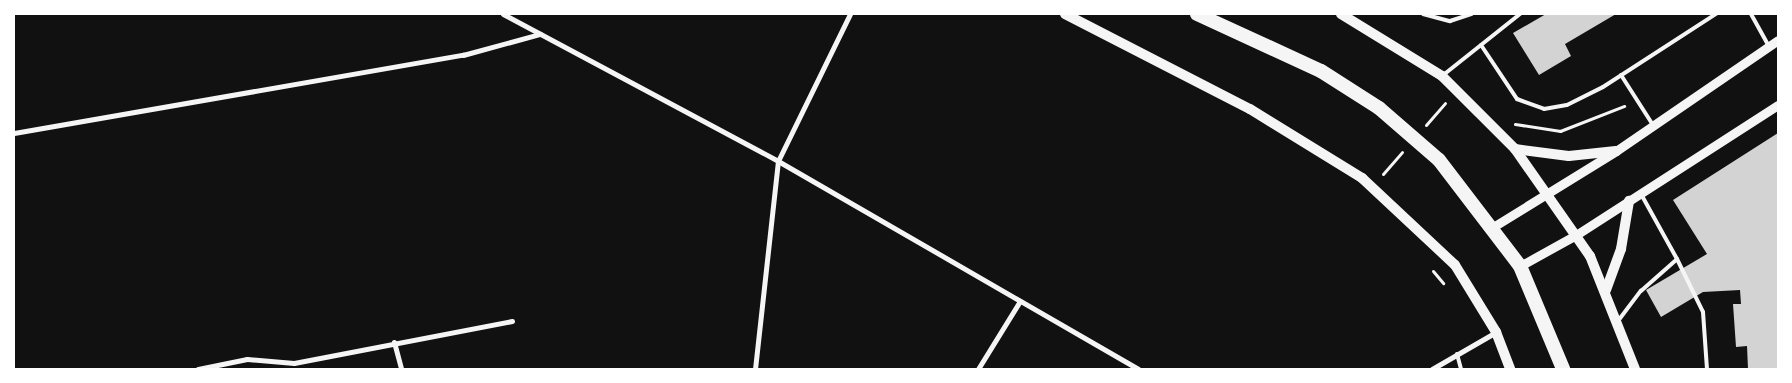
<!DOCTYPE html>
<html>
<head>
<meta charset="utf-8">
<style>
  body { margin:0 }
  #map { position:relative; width:1792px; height:383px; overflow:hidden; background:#111; font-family:"Varela Round",sans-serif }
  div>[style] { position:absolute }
  .building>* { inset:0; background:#d3d3d3 }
  .path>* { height:3px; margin:-1.5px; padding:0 1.5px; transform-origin:1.5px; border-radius:1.5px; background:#f5f5f5 }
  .service>* { height:4px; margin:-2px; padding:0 2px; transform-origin:2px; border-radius:2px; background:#f5f5f5 }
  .minor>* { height:5px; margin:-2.5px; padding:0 2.5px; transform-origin:2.5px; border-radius:2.5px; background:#f5f5f5 }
  .tertiary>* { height:9px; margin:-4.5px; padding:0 4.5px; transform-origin:4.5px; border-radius:4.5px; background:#f5f5f5 }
  .secondary>* { height:10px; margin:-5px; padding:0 5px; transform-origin:5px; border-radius:5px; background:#f5f5f5 }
  .trunk>* { height:14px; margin:-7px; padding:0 7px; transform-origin:7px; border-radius:7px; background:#f5f5f5 }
  span { translate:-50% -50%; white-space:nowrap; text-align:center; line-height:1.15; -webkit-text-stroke:4px #fff; paint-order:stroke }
  .frame { position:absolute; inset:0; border:15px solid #fff; pointer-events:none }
</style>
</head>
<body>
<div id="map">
  <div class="building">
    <div style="clip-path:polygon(1546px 14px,1616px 14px,1565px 44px,1571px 56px,1539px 75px,1513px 33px)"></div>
    <div style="clip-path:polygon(1778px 133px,1778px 369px,1748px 369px,1747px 346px,1736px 347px,1733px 304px,1741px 304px,1740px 290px,1703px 292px,1661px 317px,1646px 290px,1707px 254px,1673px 200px)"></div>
  </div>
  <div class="path">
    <div style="left:1515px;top:124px;width:46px;rotate:8.8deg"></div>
    <div style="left:1560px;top:131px;width:69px;rotate:-21.3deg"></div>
    <div style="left:1426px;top:125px;width:29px;rotate:-49deg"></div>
    <div style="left:1383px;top:174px;width:29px;rotate:-49deg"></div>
    <div style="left:1433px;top:271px;width:16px;rotate:50deg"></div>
  </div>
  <div class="service">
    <div style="left:1423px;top:14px;width:28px;rotate:15deg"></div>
    <div style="left:1450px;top:21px;width:23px;rotate:-18deg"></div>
    <div style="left:1751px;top:14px;width:38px;rotate:61deg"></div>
    <div style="left:1481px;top:45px;width:65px;rotate:56.3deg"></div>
    <div style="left:1517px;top:99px;width:29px;rotate:20deg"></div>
    <div style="left:1544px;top:109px;width:23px;rotate:-10deg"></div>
    <div style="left:1567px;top:105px;width:40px;rotate:-26.6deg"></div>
    <div style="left:1603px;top:87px;width:135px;rotate:-32.9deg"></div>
    <div style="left:1621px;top:75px;width:59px;rotate:57.4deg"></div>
    <div style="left:1442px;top:76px;width:100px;rotate:-38.5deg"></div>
    <div style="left:1677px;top:259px;width:59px;rotate:63.9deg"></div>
    <div style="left:1703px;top:312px;width:57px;rotate:86deg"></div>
    <div style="left:1618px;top:321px;width:38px;rotate:-53deg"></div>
    <div style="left:1641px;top:291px;width:48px;rotate:-41.6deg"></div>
    <div style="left:1677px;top:259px;width:74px;rotate:-119deg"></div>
    <div style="left:1457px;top:354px;width:16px;rotate:75deg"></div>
  </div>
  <div class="minor">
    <div style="left:503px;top:14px;width:312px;rotate:28.1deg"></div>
    <div style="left:778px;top:161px;width:416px;rotate:30deg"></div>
    <div style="left:14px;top:133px;width:456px;rotate:-9.9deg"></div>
    <div style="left:463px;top:55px;width:80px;rotate:-15.3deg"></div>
    <div style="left:394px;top:342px;width:28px;rotate:75deg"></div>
    <div style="left:198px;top:369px;width:50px;rotate:-11.5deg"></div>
    <div style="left:247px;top:359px;width:47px;rotate:4.9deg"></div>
    <div style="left:294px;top:363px;width:222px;rotate:-10.9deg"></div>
    <div style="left:755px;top:369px;width:209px;rotate:-83.7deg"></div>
    <div style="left:778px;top:161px;width:164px;rotate:-63.9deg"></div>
    <div style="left:978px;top:369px;width:80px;rotate:-58.3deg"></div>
    <div style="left:1432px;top:369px;width:74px;rotate:-30deg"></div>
  </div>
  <div class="tertiary">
    <div style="left:1493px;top:227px;width:145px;rotate:-31.7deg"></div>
    <div style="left:1616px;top:151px;width:196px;rotate:-34.4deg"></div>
    <div style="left:1520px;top:266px;width:64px;rotate:-29deg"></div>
    <div style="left:1576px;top:235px;width:240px;rotate:-32.8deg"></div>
  </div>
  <div class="secondary">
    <div style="left:1065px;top:14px;width:208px;rotate:27.2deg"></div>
    <div style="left:1250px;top:109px;width:132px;rotate:31.6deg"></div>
    <div style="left:1362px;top:178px;width:127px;rotate:43.1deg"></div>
    <div style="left:1455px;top:265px;width:79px;rotate:58.5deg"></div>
    <div style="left:1496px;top:332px;width:40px;rotate:69deg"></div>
    <div style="left:1341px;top:14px;width:119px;rotate:31.5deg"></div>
    <div style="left:1442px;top:76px;width:103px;rotate:45deg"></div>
    <div style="left:1515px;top:149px;width:131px;rotate:55deg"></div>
    <div style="left:1590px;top:256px;width:122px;rotate:68.3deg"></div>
    <div style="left:1515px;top:149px;width:54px;rotate:7.4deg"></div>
    <div style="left:1569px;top:156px;width:47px;rotate:-6.1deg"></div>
    <div style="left:1606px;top:290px;width:44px;rotate:-69.9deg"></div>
    <div style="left:1621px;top:249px;width:49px;rotate:-80.5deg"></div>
  </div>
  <div class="trunk">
    <div style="left:1197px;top:14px;width:136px;rotate:24.7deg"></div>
    <div style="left:1321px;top:71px;width:69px;rotate:32.5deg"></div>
    <div style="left:1379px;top:108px;width:79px;rotate:40.9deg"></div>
    <div style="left:1439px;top:160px;width:133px;rotate:52.6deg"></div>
    <div style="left:1520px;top:266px;width:112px;rotate:67.3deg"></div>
  </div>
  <div class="frame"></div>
</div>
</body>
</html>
